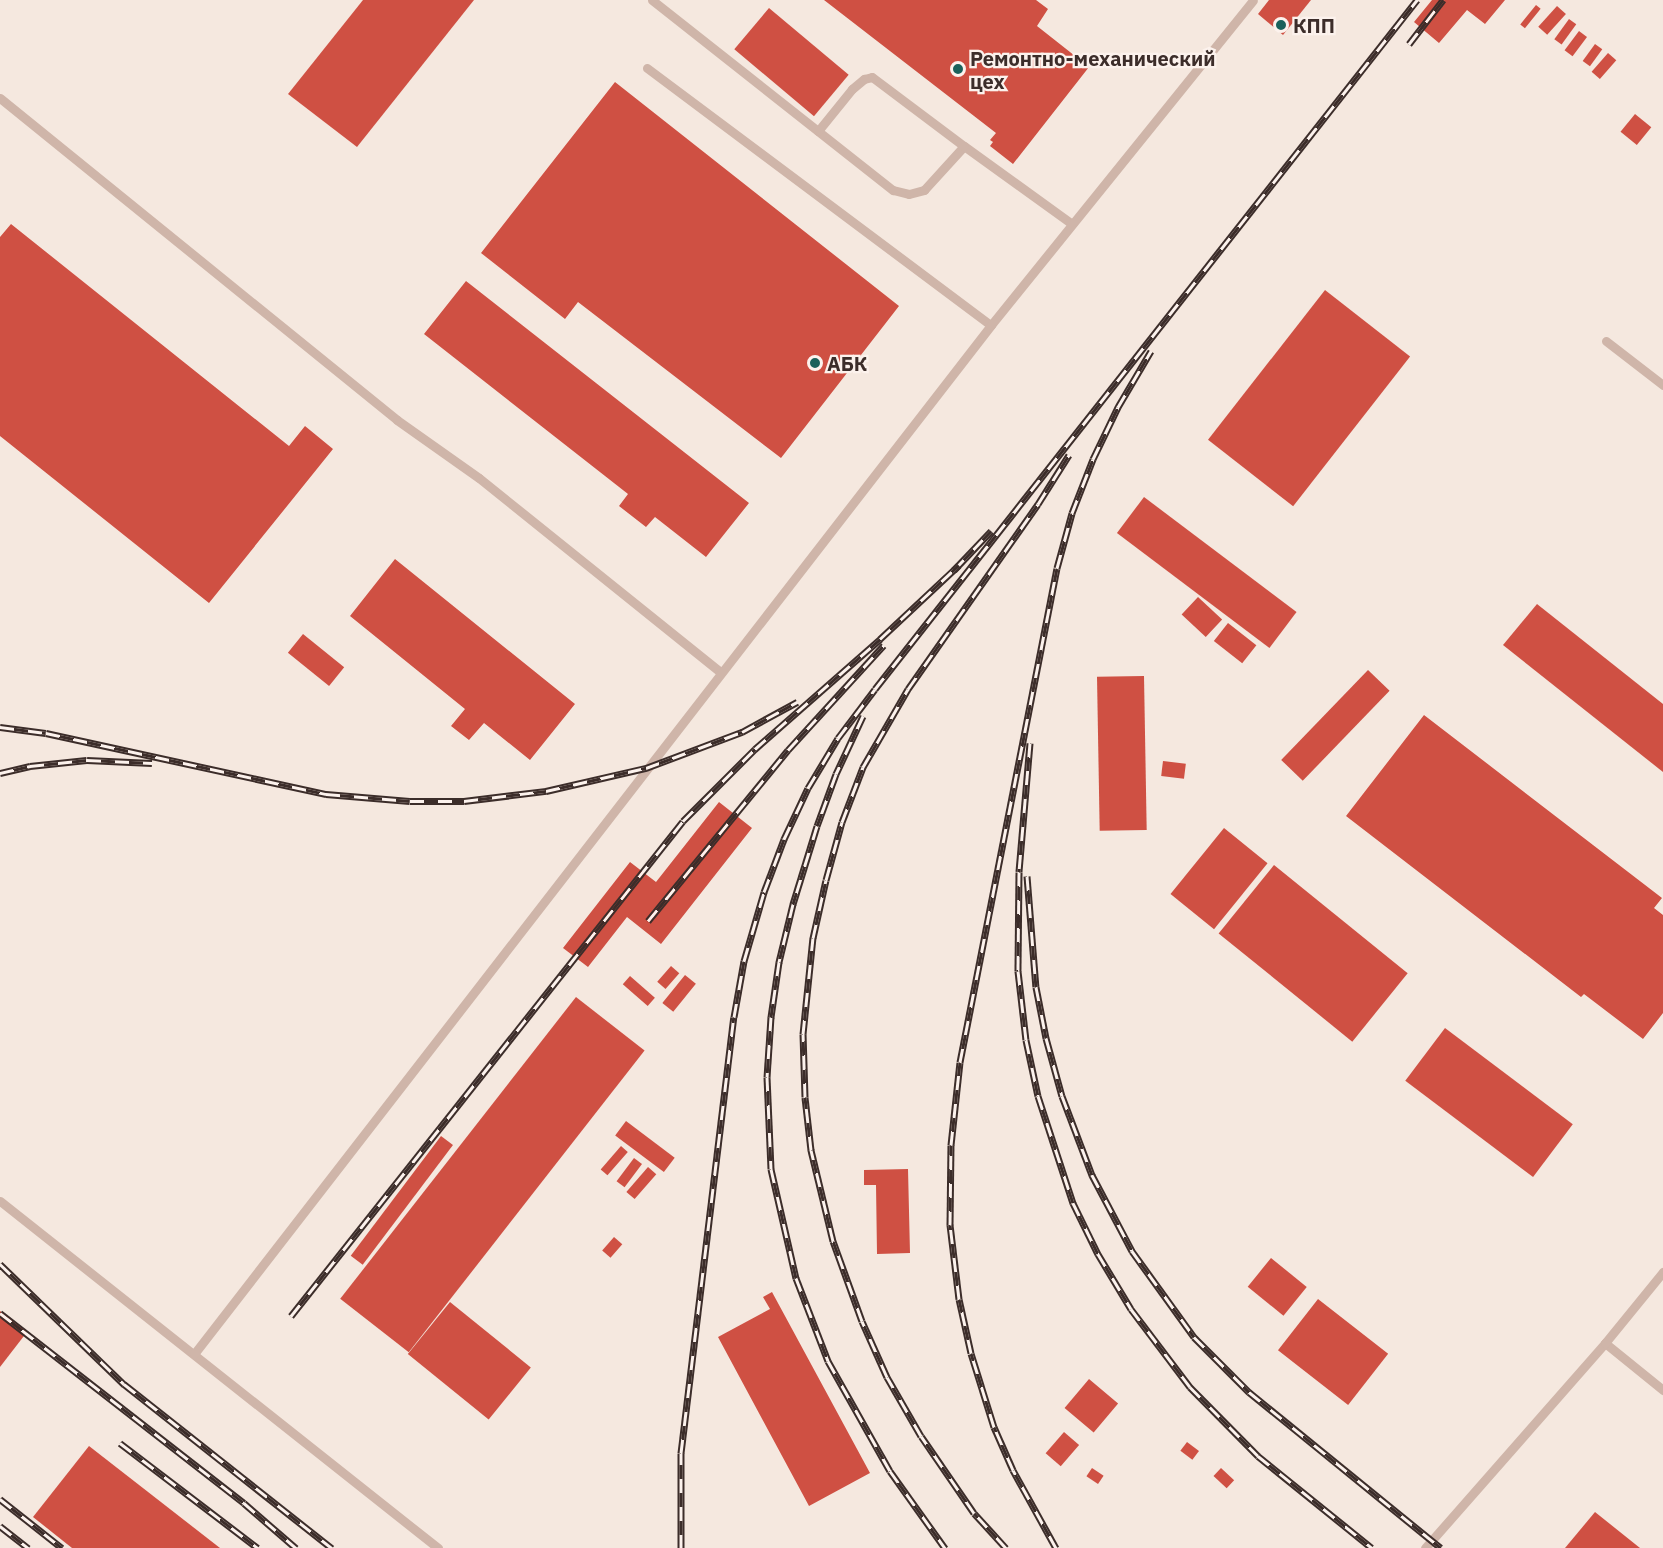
<!DOCTYPE html>
<html>
<head>
<meta charset="utf-8">
<style>
  body { margin:0 }
  #map { position:relative; width:1663px; height:1548px; overflow:hidden; background:#f5e8df; font-family:"IBM Plex Sans",sans-serif }
  div>[style] { position:absolute }
  .building>* { inset:0; background:#cf5043; transform-origin:0 0 }
  .service>* { height:9px; margin:-4.5px; padding:0 4.5px; transform-origin:4.5px; border-radius:4.5px; background:#cfb5a9 }
  .rail>* { height:7px; margin-top:-3.5px; transform-origin:0; background:repeating-linear-gradient(90deg,#fcf2ed 0 14px,#3c2d2a 0 28px); box-sizing:border-box; border-block:2px solid #3c2d2a }
  .dots>* { width:16px; height:16px; translate:-50% -50%; box-sizing:border-box; border:3px solid #fcf2ed; border-radius:50% }
  span { translate:-50% -50%; white-space:nowrap; text-align:center; line-height:1.15; -webkit-text-stroke:4.5px #fcf2ed; paint-order:stroke }
  .poi-label { font-size:20px; color:#3c2d2a; font-weight:700 }
  .left { translate:0 -50%; text-align:left }
</style>
</head>
<body>
<div id="map">
  <div class="building">
    <div style="clip-path:polygon(363px 0,474px 0,357px 147px,288px 94px)"></div>
    <div style="clip-path:polygon(824px 0,1036px 0,1048px 9px,1037px 26px,1089px 67px,1013px 164px,990px 146px,993px 142px,990px 140px,996px 133px)"></div>
    <div style="clip-path:polygon(1269px 0,1311px 0,1283px 35px,1258px 14px)"></div>
    <div style="clip-path:polygon(1432px 0,1505px 0,1485px 24px,1467px 10px,1439px 43px,1414px 22px)"></div>
    <div style="left:1536px;top:5px;width:6px;height:25px;rotate:39deg"></div>
    <div style="left:1557px;top:6px;width:12px;height:28px;rotate:42deg"></div>
    <div style="left:769px;top:8px;width:104px;height:54px;rotate:40deg"></div>
    <div style="left:1569px;top:19px;width:9px;height:25px;rotate:36deg"></div>
    <div style="left:1579px;top:31px;width:10px;height:24px;rotate:37deg"></div>
    <div style="left:1595px;top:44px;width:9px;height:21px;rotate:36deg"></div>
    <div style="left:1608px;top:53px;width:11px;height:25px;rotate:41deg"></div>
    <div style="clip-path:polygon(615px 82px,899px 306px,781px 458px,578px 302px,565px 319px,481px 253px)"></div>
    <div style="left:1635px;top:114px;width:21px;height:23px;rotate:39deg"></div>
    <div style="clip-path:polygon(11px 224px,289px 446px,305px 426px,333px 449px,209px 603px,0 436px,0 237px)"></div>
    <div style="clip-path:polygon(466px 281px,749px 503px,706px 557px,655px 517px,646px 527px,619px 506px,628px 494px,424px 334px)"></div>
    <div style="left:1325px;top:290px;width:108px;height:190px;rotate:38deg"></div>
    <div style="left:1144px;top:497px;width:191px;height:45px;rotate:37deg"></div>
    <div style="clip-path:polygon(395px 559px,575px 704px,530px 760px,484px 723px,469px 740px,451px 726px,465px 709px,350px 616px)"></div>
    <div style="left:1198px;top:597px;width:33px;height:24px;rotate:43deg"></div>
    <div style="clip-path:polygon(1537px 604px,1663px 704px,1663px 772px,1503px 645px)"></div>
    <div style="left:1228px;top:623px;width:36px;height:23px;rotate:38deg"></div>
    <div style="left:303px;top:634px;width:53px;height:24px;rotate:39deg"></div>
    <div style="left:1368px;top:670px;width:30px;height:125px;rotate:44deg"></div>
    <div style="left:1144px;top:676px;width:154px;height:47px;rotate:89deg"></div>
    <div style="clip-path:polygon(1424px 715px,1662px 898px,1654px 908px,1663px 915px,1663px 1013px,1643px 1039px,1584px 994px,1581px 997px,1346px 816px)"></div>
    <div style="left:1163px;top:761px;width:23px;height:15px;rotate:7deg"></div>
    <div style="clip-path:polygon(719px 802px,752px 828px,661px 944px,627px 917px,588px 967px,563px 948px,630px 862px,656px 882px)"></div>
    <div style="left:1224px;top:828px;width:56px;height:85px;rotate:39deg"></div>
    <div style="left:1274px;top:865px;width:172px;height:88px;rotate:39deg"></div>
    <div style="left:671px;top:966px;width:11px;height:21px;rotate:41deg"></div>
    <div style="left:685px;top:975px;width:14px;height:36px;rotate:39deg"></div>
    <div style="left:630px;top:976px;width:33px;height:11px;rotate:41deg"></div>
    <div style="left:576px;top:997px;width:87px;height:383px;rotate:38deg"></div>
    <div style="left:1445px;top:1028px;width:160px;height:66px;rotate:37deg"></div>
    <div style="left:626px;top:1121px;width:61px;height:18px;rotate:37deg"></div>
    <div style="left:441px;top:1136px;width:15px;height:150px;rotate:37deg"></div>
    <div style="left:621px;top:1146px;width:9px;height:31px;rotate:41deg"></div>
    <div style="left:634px;top:1158px;width:10px;height:29px;rotate:37deg"></div>
    <div style="left:648px;top:1167px;width:11px;height:33px;rotate:41deg"></div>
    <div style="clip-path:polygon(908px 1169px,910px 1253px,877px 1254px,876px 1185px,864px 1185px,864px 1170px)"></div>
    <div style="left:614px;top:1237px;width:11px;height:18px;rotate:41deg"></div>
    <div style="left:1271px;top:1258px;width:46px;height:37px;rotate:39deg"></div>
    <div style="clip-path:polygon(772px 1292px,870px 1473px,809px 1506px,718px 1337px,770px 1309px,763px 1297px)"></div>
    <div style="left:1318px;top:1299px;width:89px;height:65px;rotate:38deg"></div>
    <div style="left:450px;top:1302px;width:104px;height:67px;rotate:39deg"></div>
    <div style="clip-path:polygon(0 1311px,27px 1332px,0 1367px)"></div>
    <div style="left:1089px;top:1379px;width:38px;height:38px;rotate:40deg"></div>
    <div style="left:1064px;top:1432px;width:20px;height:28px;rotate:41deg"></div>
    <div style="left:1187px;top:1442px;width:15px;height:11px;rotate:37deg"></div>
    <div style="clip-path:polygon(89px 1446px,220px 1548px,72px 1548px,33px 1517px)"></div>
    <div style="left:1092px;top:1468px;width:14px;height:10px;rotate:34deg"></div>
    <div style="left:1221px;top:1468px;width:18px;height:11px;rotate:43deg"></div>
    <div style="clip-path:polygon(1595px 1512px,1640px 1548px,1565px 1548px)"></div>
  </div>
  <div class="service">
    <div style="left:652px;top:0;width:307px;rotate:38.3deg"></div>
    <div style="left:893px;top:190px;width:16px;rotate:14deg"></div>
    <div style="left:909px;top:194px;width:16px;rotate:-15deg"></div>
    <div style="left:924px;top:190px;width:59px;rotate:-47.7deg"></div>
    <div style="left:964px;top:146px;width:133px;rotate:35.8deg"></div>
    <div style="left:647px;top:68px;width:429px;rotate:36.8deg"></div>
    <div style="left:0;top:98px;width:511px;rotate:39.04deg"></div>
    <div style="left:397px;top:420px;width:100px;rotate:35.3deg"></div>
    <div style="left:479px;top:478px;width:309px;rotate:38.8deg"></div>
    <div style="left:818px;top:131px;width:54px;rotate:-51deg"></div>
    <div style="left:852px;top:89px;width:16px;rotate:-40deg"></div>
    <div style="left:864px;top:79px;width:8px;rotate:-14deg"></div>
    <div style="left:872px;top:77px;width:115px;rotate:36.9deg"></div>
    <div style="left:1606px;top:341px;width:72px;rotate:37.7deg"></div>
    <div style="left:0;top:1201px;width:559px;rotate:38.39deg"></div>
    <div style="left:1605px;top:1343px;width:75px;rotate:39deg"></div>
    <div style="left:194px;top:1354px;width:1302px;rotate:-52.24deg"></div>
    <div style="left:991px;top:325px;width:417px;rotate:-51.1deg"></div>
    <div style="left:1425px;top:1548px;width:273px;rotate:-48.7deg"></div>
    <div style="left:1605px;top:1343px;width:92px;rotate:-50.8deg"></div>
  </div>
  <div class="rail">
    <div style="left:1409px;top:44px;width:56px;rotate:-52.3deg"></div>
    <div style="left:954px;top:570px;width:54px;rotate:-46.5deg"></div>
    <div style="left:863px;top:716px;width:64px;rotate:115deg"></div>
    <div style="left:836px;top:774px;width:55px;rotate:110.1deg"></div>
    <div style="left:817px;top:826px;width:82px;rotate:107.1deg"></div>
    <div style="left:793px;top:904px;width:60px;rotate:103.6deg"></div>
    <div style="left:779px;top:962px;width:56px;rotate:98.3deg"></div>
    <div style="left:771px;top:1017px;width:60px;rotate:93.8deg"></div>
    <div style="left:767px;top:1077px;width:92px;rotate:87.5deg"></div>
    <div style="left:771px;top:1169px;width:112px;rotate:77.1deg"></div>
    <div style="left:796px;top:1278px;width:89px;rotate:68.9deg"></div>
    <div style="left:828px;top:1361px;width:126px;rotate:60.6deg"></div>
    <div style="left:890px;top:1471px;width:95px;rotate:54.5deg"></div>
    <div style="left:0;top:727px;width:46px;rotate:7.4deg"></div>
    <div style="left:46px;top:733px;width:287px;rotate:12.3deg"></div>
    <div style="left:326px;top:794px;width:84px;rotate:4.8deg"></div>
    <div style="left:410px;top:801px;width:54px"></div>
    <div style="left:464px;top:801px;width:83px;rotate:-7deg"></div>
    <div style="left:546px;top:791px;width:103px;rotate:-13deg"></div>
    <div style="left:646px;top:768px;width:103px;rotate:-20.6deg"></div>
    <div style="left:742px;top:732px;width:63px;rotate:-28.6deg"></div>
    <div style="left:1030px;top:743px;width:129px;rotate:94.9deg"></div>
    <div style="left:1019px;top:872px;width:99px;rotate:90.6deg"></div>
    <div style="left:1018px;top:971px;width:69px;rotate:83.4deg"></div>
    <div style="left:1026px;top:1040px;width:57px;rotate:77.9deg"></div>
    <div style="left:1038px;top:1096px;width:113px;rotate:71.9deg"></div>
    <div style="left:1073px;top:1203px;width:57px;rotate:63.9deg"></div>
    <div style="left:1098px;top:1254px;width:64px;rotate:59deg"></div>
    <div style="left:1131px;top:1309px;width:98px;rotate:52.9deg"></div>
    <div style="left:1190px;top:1387px;width:97px;rotate:45.4deg"></div>
    <div style="left:1258px;top:1456px;width:146px;rotate:38.9deg"></div>
    <div style="left:0;top:773px;width:31px;rotate:-13deg"></div>
    <div style="left:30px;top:766px;width:57px;rotate:-6deg"></div>
    <div style="left:87px;top:760px;width:65px;rotate:2.6deg"></div>
    <div style="left:1027px;top:876px;width:111px;rotate:85.4deg"></div>
    <div style="left:1036px;top:987px;width:52px;rotate:78.9deg"></div>
    <div style="left:1046px;top:1038px;width:60px;rotate:74.6deg"></div>
    <div style="left:1062px;top:1096px;width:85px;rotate:69.2deg"></div>
    <div style="left:1092px;top:1175px;width:86px;rotate:62.2deg"></div>
    <div style="left:1132px;top:1251px;width:106px;rotate:54.2deg"></div>
    <div style="left:1194px;top:1337px;width:78px;rotate:45deg"></div>
    <div style="left:1249px;top:1392px;width:247px;rotate:39.1deg"></div>
    <div style="left:648px;top:921px;width:221px;rotate:-50.7deg"></div>
    <div style="left:788px;top:750px;width:142px;rotate:-47.6deg"></div>
    <div style="left:0;top:1264px;width:173px;rotate:44.1deg"></div>
    <div style="left:124px;top:1384px;width:265px;rotate:38.3deg"></div>
    <div style="left:0;top:1313px;width:309px;rotate:37.9deg"></div>
    <div style="left:244px;top:1503px;width:69px;rotate:40.9deg"></div>
    <div style="left:291px;top:1316px;width:631px;rotate:-51.62deg"></div>
    <div style="left:683px;top:821px;width:102px;rotate:-45deg"></div>
    <div style="left:755px;top:749px;width:167px;rotate:-41.3deg"></div>
    <div style="left:880px;top:639px;width:108px;rotate:-43.1deg"></div>
    <div style="left:120px;top:1443px;width:173px;rotate:37.3deg"></div>
    <div style="left:0;top:1499px;width:79px;rotate:38.3deg"></div>
    <div style="left:0;top:1526px;width:36px;rotate:38deg"></div>
    <div style="left:681px;top:1548px;width:95px;rotate:-90deg"></div>
    <div style="left:681px;top:1453px;width:439px;rotate:-83.1deg"></div>
    <div style="left:734px;top:1017px;width:57px;rotate:-79.9deg"></div>
    <div style="left:744px;top:961px;width:72px;rotate:-73.8deg"></div>
    <div style="left:764px;top:892px;width:57px;rotate:-69.3deg"></div>
    <div style="left:784px;top:839px;width:56px;rotate:-64.8deg"></div>
    <div style="left:808px;top:788px;width:58px;rotate:-59deg"></div>
    <div style="left:838px;top:738px;width:61px;rotate:-52.9deg"></div>
    <div style="left:875px;top:689px;width:877px;rotate:-51.81deg"></div>
    <div style="left:1006px;top:1548px;width:47px;rotate:-132.4deg"></div>
    <div style="left:974px;top:1513px;width:93px;rotate:-124.5deg"></div>
    <div style="left:921px;top:1436px;width:68px;rotate:-120deg"></div>
    <div style="left:887px;top:1377px;width:61px;rotate:-114.1deg"></div>
    <div style="left:862px;top:1321px;width:85px;rotate:-109.9deg"></div>
    <div style="left:833px;top:1241px;width:94px;rotate:-103.6deg"></div>
    <div style="left:811px;top:1150px;width:53px;rotate:-96.5deg"></div>
    <div style="left:805px;top:1097px;width:63px;rotate:-91.8deg"></div>
    <div style="left:803px;top:1034px;width:97px;rotate:-84.1deg"></div>
    <div style="left:813px;top:938px;width:59px;rotate:-77.4deg"></div>
    <div style="left:826px;top:880px;width:60px;rotate:-74.6deg"></div>
    <div style="left:842px;top:822px;width:59px;rotate:-69.1deg"></div>
    <div style="left:863px;top:767px;width:90px;rotate:-60deg"></div>
    <div style="left:908px;top:689px;width:226px;rotate:-54.9deg"></div>
    <div style="left:1038px;top:504px;width:58px;rotate:-57.7deg"></div>
    <div style="left:1056px;top:1548px;width:89px;rotate:-118.9deg"></div>
    <div style="left:1013px;top:1470px;width:47px;rotate:-113.8deg"></div>
    <div style="left:994px;top:1427px;width:77px;rotate:-107.3deg"></div>
    <div style="left:971px;top:1353px;width:55px;rotate:-102.5deg"></div>
    <div style="left:959px;top:1299px;width:75px;rotate:-96.9deg"></div>
    <div style="left:950px;top:1225px;width:80px;rotate:-89.3deg"></div>
    <div style="left:951px;top:1145px;width:83px;rotate:-83.8deg"></div>
    <div style="left:960px;top:1062px;width:503px;rotate:-78.89deg"></div>
    <div style="left:1057px;top:568px;width:57px;rotate:-74.7deg"></div>
    <div style="left:1072px;top:513px;width:58px;rotate:-68.7deg"></div>
    <div style="left:1093px;top:459px;width:58px;rotate:-64.3deg"></div>
    <div style="left:1118px;top:407px;width:65px;rotate:-59.5deg"></div>
  </div>
  <div class="dots">
    <div style="left:1281px;top:25px;background:#1b615b"></div>
    <div style="left:958px;top:69px;background:#1b615b"></div>
    <div style="left:815px;top:363px;background:#1b615b"></div>
  </div>
  <div class="poi-label">
    <span class="left" style="left:1293px;top:25px">КПП</span>
    <span class="left" style="left:970px;top:70px">Ремонтно-механический<br>цех</span>
    <span class="left" style="left:827px;top:363px">АБК</span>
  </div>
</div>
</body>
</html>
